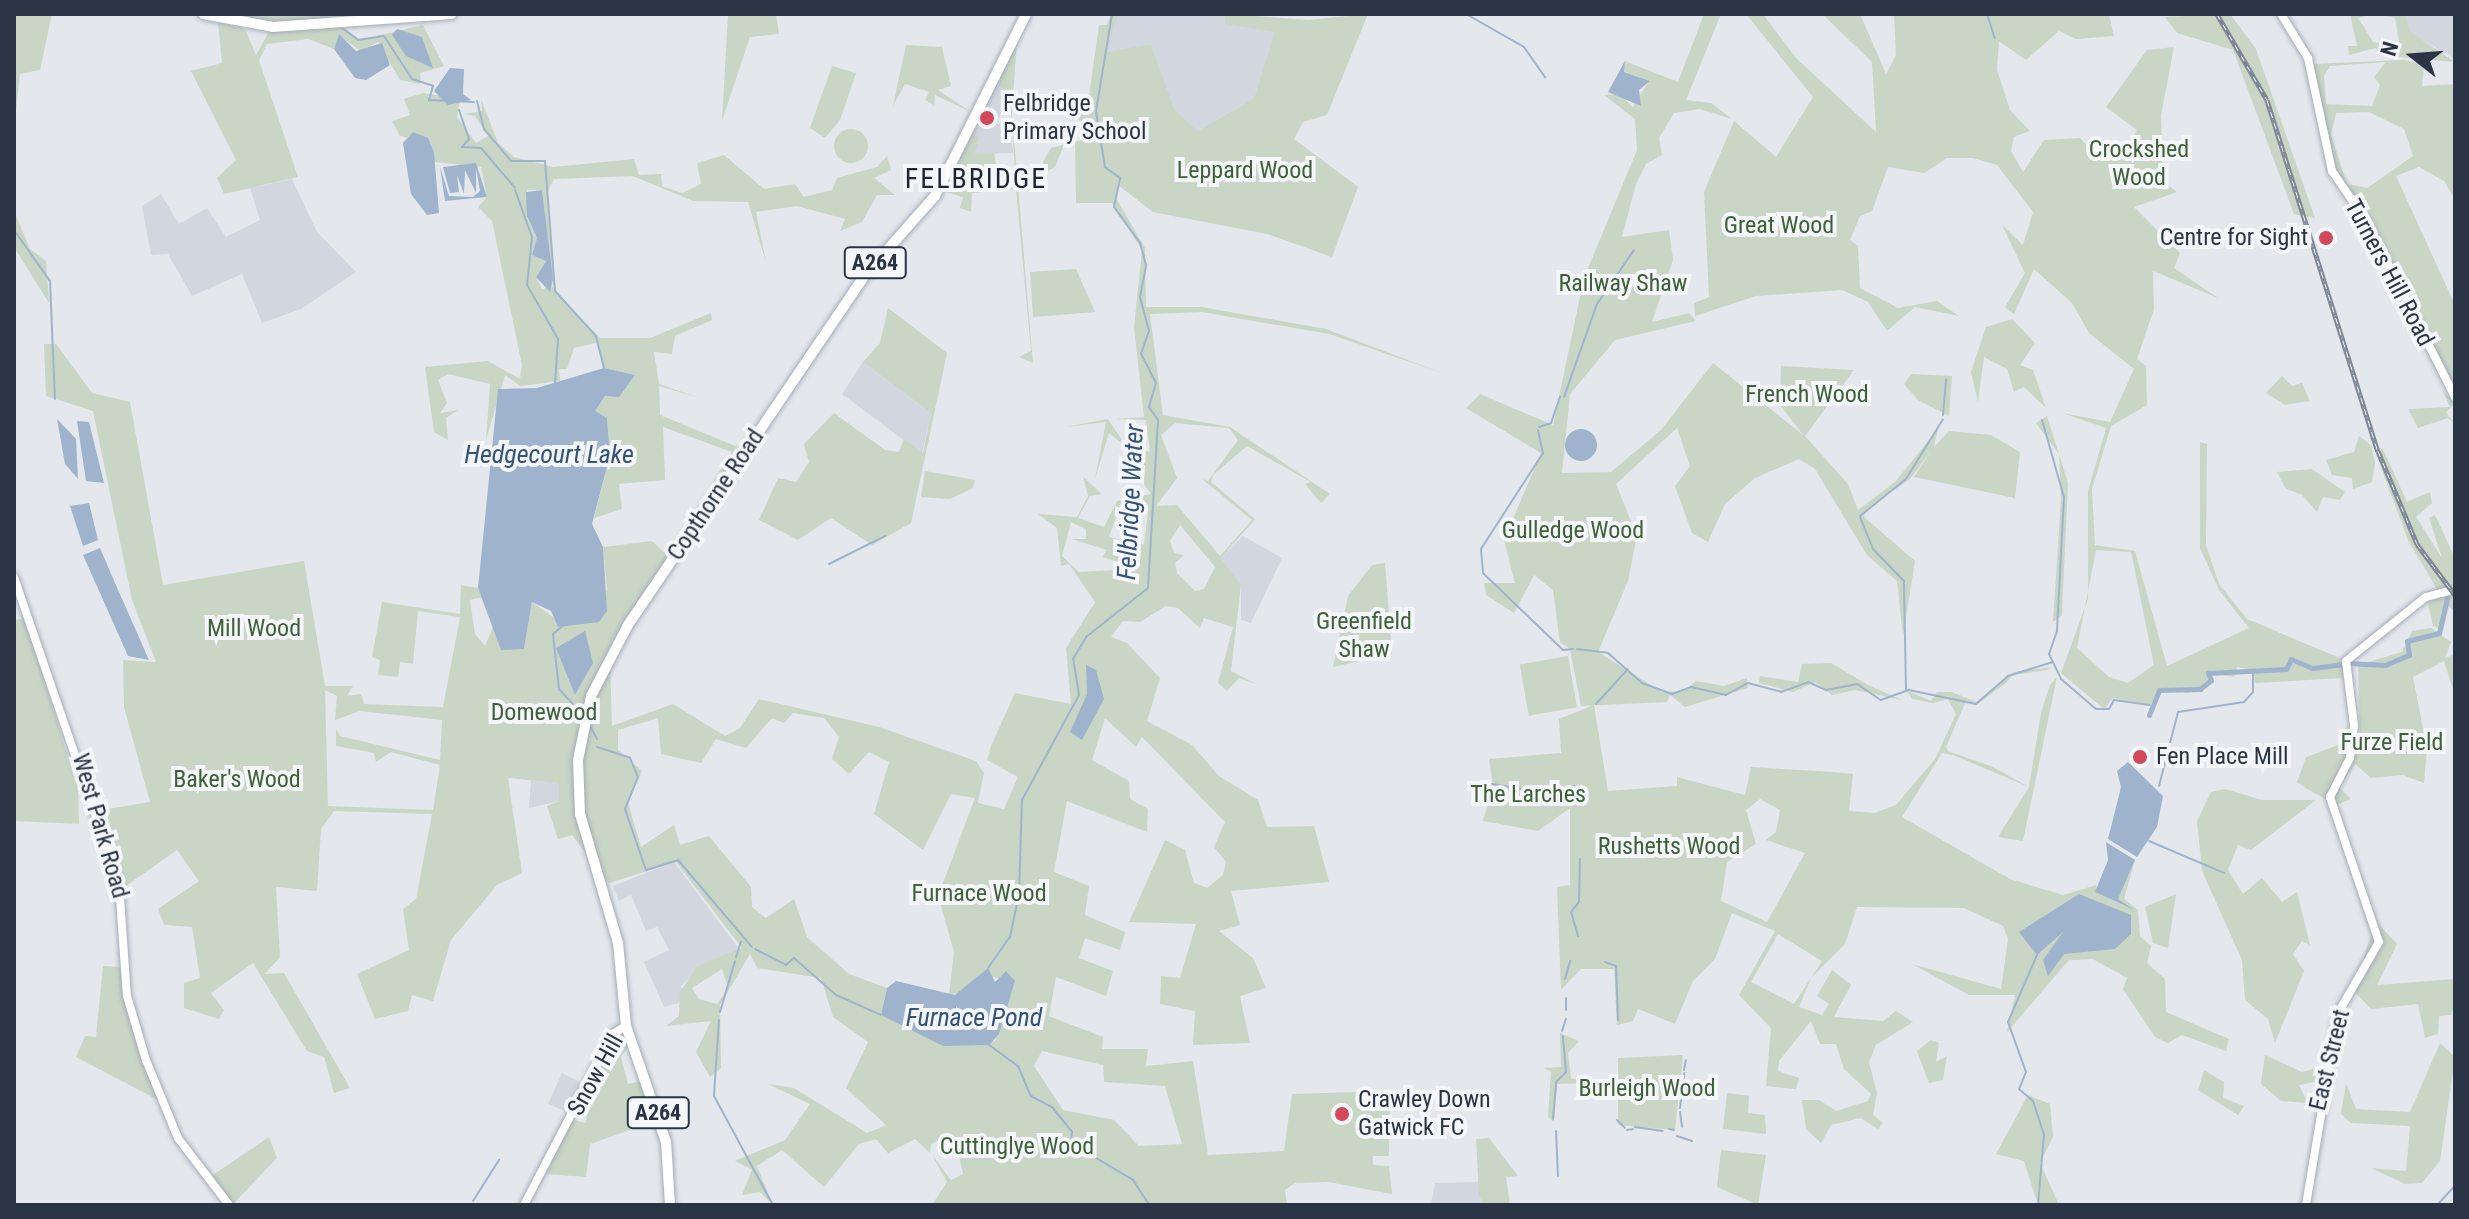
<!DOCTYPE html>
<html>
<head>
<meta charset="utf-8">
<style>
  body { margin:0 }
  #map { position:relative; width:2469px; height:1219px; overflow:hidden; background:#e4e7ec; font-family:"Roboto Condensed",sans-serif }
  div>[style] { position:absolute }
  .built>* { inset:0; background:#d2d6de }
  .green>* { inset:0; background:#c9d6c5; transform-origin:0 0 }
  .round { border-radius:50% }
  .water>* { inset:0; background:#9fb4cc }
  .stream>* { height:2px; margin:-1px; padding:0 1px; transform-origin:1px; border-radius:1px; background:#9fb4cc }
  .river>* { height:5px; margin:-2.5px; padding:0 2.5px; transform-origin:2.5px; border-radius:2.5px; background:#9fb4cc }
  .roads { filter:drop-shadow(0 0 2px #a3abb8) drop-shadow(0 0 2px #a3abb8) }
  .major>* { height:8px; margin:-4px; padding:0 4px; transform-origin:4px; border-radius:4px; background:#fff }
  .highway>* { height:10px; margin:-5px; padding:0 5px; transform-origin:5px; border-radius:5px; background:#fff }
  .rail>* { height:5px; margin-top:-2.5px; transform-origin:0; background:repeating-linear-gradient(90deg,#f4f6f9 0 6px,#7d8696 0 12px); box-sizing:border-box; border-block:2px solid #7d8696 }
  .dots>* { width:22px; height:22px; translate:-50% -50%; box-sizing:border-box; border:4px solid #f4f6f9; border-radius:50% }
  span { translate:-50% -50%; white-space:nowrap; text-align:center; line-height:1.15; -webkit-text-stroke:8px #f4f6f9; paint-order:stroke }
  .shield-label span { padding:2px 6px; background:#f4f6f9; border:2px solid; border-radius:6px; -webkit-text-stroke-width:0 }
  .shield-label { font-size:22px; color:#2b3445; font-weight:700 }
  .poi-label { font-size:24px; color:#2b3445 }
  .left { translate:0 -50%; text-align:left }
  .right { translate:-100% -50%; text-align:right }
  .park-label { font-size:24px; color:#3f6138 }
  .street-label { font-size:24px; color:#2b3445 }
  .water-label { font-size:26px; color:#34527a; font-style:italic }
  .quarter-label { font-size:28px; color:#1d2536; letter-spacing:2px }
  .frame { position:absolute; inset:0; border:16px solid #2b3445; pointer-events:none }
  .north { position:absolute; left:2373px; top:16px; width:80px; height:80px; -webkit-text-stroke:6px #f4f6f9; paint-order:stroke; rotate:287deg; font-size:22px; font-weight:700; line-height:32px; text-align:center; color:#2b3445 }
  .north::after { content:''; display:block; margin:auto; width:28px; height:36px; background:#2b3445; clip-path:polygon(50% 0,100% 100%,50% 72%,0 100%) }
</style>
</head>
<body>
<div id="map">
  <div class="built">
    <div style="clip-path:polygon(1115px 14px,1225px 14px,1226px 24px,1276px 31px,1254px 98px,1198px 131px,1175px 110px,1151px 44px,1106px 53px)"></div>
    <div style="clip-path:polygon(2400px 14px,2455px 14px,2455px 59px,2405px 30px)"></div>
    <div style="clip-path:polygon(990px 80px,1008px 91px,997px 124px,1010px 123px,1013px 153px,956px 155px)"></div>
    <div style="clip-path:polygon(292px 179px,317px 232px,356px 272px,301px 309px,262px 323px,242px 274px,192px 296px,168px 254px,151px 255px,142px 206px,161px 194px,179px 224px,207px 208px,226px 237px,260px 220px,250px 188px)"></div>
    <div style="clip-path:polygon(863px 362px,931px 413px,922px 454px,842px 394px)"></div>
    <div style="clip-path:polygon(1243px 536px,1282px 558px,1251px 623px,1241px 620px,1241px 585px,1221px 558px)"></div>
    <div style="clip-path:polygon(531px 780px,560px 783px,559px 801px,529px 808px)"></div>
    <div style="clip-path:polygon(674px 862px,739px 949px,710px 968px,706px 962px,681px 986px,686px 1001px,664px 1007px,644px 962px,669px 950px,657px 927px,646px 931px,631px 895px,619px 901px,613px 886px)"></div>
    <div style="clip-path:polygon(562px 1073px,582px 1083px,580px 1098px,565px 1111px,548px 1104px)"></div>
    <div style="clip-path:polygon(1480px 1182px,1485px 1205px,1431px 1205px,1435px 1183px)"></div>
  </div>
  <div class="green">
    <div style="clip-path:polygon(14px 14px,52px 14px,40px 70px,20px 74px,16px 110px)"></div>
    <div style="clip-path:polygon(222px 14px,326px 14px,358px 40px,423px 25px,444px 66px,420px 73px,421px 84px,400px 80px,378px 42px,361px 51px,339px 35px,334px 49px,308px 39px,267px 44px,259px 60px,298px 177px,224px 194px,217px 178px,236px 160px,191px 71px,222px 63px,218px 22px,245px 29px,256px 55px,271px 28px)"></div>
    <div style="clip-path:polygon(728px 14px,776px 14px,779px 34px,750px 37px,722px 121px)"></div>
    <div style="clip-path:polygon(evenodd,1111px 14px,1117px 16px,1107px 52px,1151px 44px,1175px 110px,1198px 131px,1254px 98px,1275px 32px,1225px 24px,1225px 14px,1309px 20px,1368px 14px,1327px 115px,1303px 122px,1294px 139px,1358px 187px,1332px 257px,1267px 234px,1153px 212px,1118px 185px,1116px 198px,1145px 248px,1146px 307px,1202px 307px,1326px 329px,1442px 373px,1329px 334px,1202px 312px,1150px 314px,1163px 415px,1230px 427px,1330px 494px,1321px 503px,1305px 484px,1311px 482px,1247px 446px,1213px 475px,1211px 482px,1255px 519px,1221px 558px,1241px 585px,1231px 671px,1256px 684px,1239px 678px,1227px 691px,1218px 683px,1233px 627px,1204px 618px,1200px 628px,1178px 608px,1166px 606px,1140px 622px,1123px 621px,1111px 637px,1127px 643px,1160px 678px,1147px 721px,1192px 745px,1219px 776px,1258px 800px,1267px 827px,1314px 826px,1329px 882px,1231px 891px,1240px 925px,1219px 931px,1253px 958px,1266px 988px,1240px 996px,1250px 1043px,1193px 1045px,1195px 1011px,1160px 1004px,1161px 976px,1180px 978px,1196px 924px,1129px 922px,1165px 840px,1185px 850px,1194px 883px,1207px 888px,1223px 875px,1226px 862px,1214px 847px,1225px 822px,1142px 737px,1136px 747px,1105px 718px,1092px 760px,1129px 781px,1130px 799px,1148px 809px,1147px 832px,1067px 801px,1054px 872px,1089px 886px,1085px 915px,1125px 932px,1120px 950px,1085px 938px,1079px 958px,1113px 971px,1106px 996px,1056px 977px,1049px 1016px,1103px 1037px,1102px 1049px,1148px 1049px,1146px 1066px,1193px 1061px,1208px 1155px,1284px 1151px,1292px 1094px,1390px 1091px,1389px 1156px,1373px 1156px,1373px 1165px,1389px 1166px,1392px 1194px,1328px 1182px,1295px 1183px,1285px 1190px,1287px 1205px,932px 1205px,947px 1182px,932px 1155px,951px 1180px,963px 1174px,958px 1151px,945px 1137px,931px 1144px,930px 1153px,915px 1139px,888px 1153px,876px 1139px,859px 1144px,824px 1187px,782px 1150px,757px 1166px,773px 1205px,760px 1192px,742px 1195px,752px 1170px,735px 1161px,785px 1140px,810px 1104px,768px 1084px,794px 1088px,867px 1133px,886px 1125px,846px 1088px,868px 1042px,833px 1017px,821px 978px,757px 968px,750px 954px,720px 1005px,721px 1068px,710px 1077px,696px 1052px,711px 1021px,666px 1026px,679px 1016px,680px 992px,697px 966px,742px 948px,676px 862px,609px 883px,572px 835px,558px 839px,547px 806px,559px 801px,559px 783px,508px 778px,522px 873px,497px 885px,451px 940px,433px 1001px,412px 995px,408px 1011px,375px 1019px,357px 974px,409px 950px,403px 909px,416px 899px,432px 814px,334px 811px,321px 829px,317px 891px,276px 887px,280px 957px,265px 974px,284px 973px,350px 1088px,334px 1093px,324px 1057px,307px 1051px,253px 963px,211px 993px,224px 1010px,219px 1019px,184px 1008px,184px 983px,200px 978px,192px 927px,164px 925px,158px 909px,199px 881px,177px 850px,113px 895px,95px 811px,150px 802px,124px 707px,123px 660px,156px 662px,132px 600px,93px 411px,46px 396px,44px 344px,56px 344px,92px 393px,130px 402px,163px 585px,304px 561px,325px 686px,353px 686px,347px 696px,361px 694px,364px 704px,443px 707px,460px 617px,418px 611px,413px 664px,400px 662px,398px 677px,378px 675px,380px 660px,372px 657px,382px 602px,460px 614px,461px 585px,478px 588px,483px 597px,470px 600px,475px 634px,485px 646px,494px 624px,501px 649px,524px 649px,532px 602px,564px 625px,607px 590px,603px 547px,652px 541px,672px 560px,610px 659px,612px 726px,673px 704px,725px 736px,740px 728px,759px 699px,879px 727px,976px 761px,984px 773px,978px 803px,1004px 809px,1018px 777px,987px 760px,991px 746px,1015px 693px,1071px 704px,1066px 648px,1095px 602px,1069px 564px,1061px 566px,1057px 528px,1038px 514px,1077px 517px,1088px 496px,1083px 477px,1102px 494px,1090px 496px,1078px 518px,1104px 527px,1117px 501px,1151px 494px,1136px 473px,1139px 457px,1109px 433px,1095px 479px,1106px 422px,1065px 427px,1108px 419px,1126px 446px,1150px 452px,1146px 420px,1116px 419px,1144px 417px,1134px 328px,1142px 250px,1112px 203px,1076px 203px,1075px 143px,1064px 145px,1055px 167px,1046px 172px,1043px 162px,1051px 148px,1089px 138px,1087px 118px,1080px 122px,1077px 115px,1087px 111px,1099px 25px,1107px 25px,1111px 14px,1175px 423px,1229px 428px,1238px 440px,1208px 481px,1202px 479px,1252px 520px,1220px 556px,1177px 505px,1156px 506px,1177px 478px,1161px 435px,1175px 423px,1111px 14px,1121px 503px,1148px 513px,1144px 545px,1109px 537px,1121px 503px,1111px 14px,1071px 522px,1086px 529px,1086px 539px,1072px 539px,1107px 550px,1102px 557px,1118px 562px,1116px 570px,1079px 572px,1062px 556px,1071px 522px,1111px 14px,1180px 525px,1215px 567px,1204px 589px,1195px 591px,1177px 573px,1175px 563px,1184px 555px,1174px 553px,1170px 541px,1180px 525px,1111px 14px,325px 690px,337px 696px,335px 720px,360px 711px,442px 720px,440px 760px,340px 736px,336px 729px,336px 746px,374px 753px,376px 762px,391px 752px,440px 765px,433px 810px,328px 806px,325px 690px,1111px 14px,793px 713px,824px 718px,839px 737px,832px 759px,849px 774px,869px 752px,889px 762px,874px 814px,923px 850px,951px 794px,975px 798px,938px 896px,954px 952px,949px 995px,970px 990px,981px 975px,1015px 981px,995px 1041px,881px 1015px,887px 988px,849px 974px,807px 937px,794px 899px,766px 918px,752px 907px,751px 887px,709px 836px,680px 845px,674px 825px,641px 847px,628px 803px,642px 771px,618px 750px,618px 730px,658px 718px,661px 754px,701px 763px,716px 739px,746px 748px,772px 718px,784px 723px,793px 713px,1111px 14px,722px 969px,728px 988px,717px 1004px,699px 999px,692px 988px,722px 969px,1111px 14px,1042px 1051px,1103px 1065px,1104px 1082px,1165px 1086px,1182px 1144px,1139px 1146px,1114px 1120px,1063px 1110px,1034px 1066px,1042px 1051px)"></div>
    <div style="clip-path:polygon(1704px 14px,1721px 14px,1686px 100px,1711px 103px,1732px 119px,1700px 109px,1674px 113px,1659px 138px,1662px 155px,1646px 164px,1636px 184px,1622px 237px,1669px 230px,1673px 260px,1652px 322px,1689px 313px,1696px 321px,1615px 340px,1570px 394px,1562px 473px,1611px 472px,1661px 430px,1713px 363px,1803px 435px,1780px 405px,1781px 366px,1854px 370px,1805px 436px,1848px 484px,1858px 510px,1895px 482px,1938px 429px,1934px 447px,1949px 431px,1991px 435px,2020px 452px,2015px 498px,1914px 477px,1931px 451px,1910px 479px,1867px 509px,1864px 517px,1915px 561px,1903px 636px,1897px 581px,1867px 555px,1815px 469px,1799px 459px,1755px 478px,1725px 504px,1708px 542px,1692px 533px,1675px 486px,1690px 466px,1677px 428px,1616px 484px,1637px 536px,1628px 581px,1598px 652px,1662px 692px,1684px 691px,1696px 681px,1724px 686px,1747px 678px,1748px 688px,1685px 707px,1670px 695px,1667px 702px,1581px 706px,1570px 649px,1560px 642px,1553px 590px,1534px 575px,1514px 613px,1486px 595px,1484px 583px,1515px 583px,1504px 540px,1541px 453px,1466px 408px,1480px 394px,1553px 425px,1584px 278px,1637px 150px,1635px 119px,1604px 95px,1619px 94px,1633px 107px,1649px 81px,1623px 71px,1625px 61px,1678px 82px)"></div>
    <div style="clip-path:polygon(evenodd,1746px 14px,1763px 14px,1796px 58px,1876px 132px,1872px 62px,1822px 14px,1861px 16px,1886px 74px,1896px 55px,1894px 14px,2109px 14px,2114px 36px,2076px 39px,2059px 31px,2026px 60px,1999px 41px,1997px 70px,2010px 110px,2030px 131px,2014px 137px,2011px 151px,2023px 172px,2044px 140px,2080px 138px,2095px 154px,2103px 143px,2112px 152px,2133px 137px,2137px 130px,2106px 107px,2147px 50px,2174px 47px,2161px 115px,2163px 181px,2177px 192px,2134px 207px,2180px 253px,2174px 268px,2218px 298px,2153px 271px,2154px 309px,2137px 359px,2146px 366px,2147px 405px,2111px 426px,2092px 489px,2095px 545px,2135px 551px,2167px 666px,2249px 628px,2219px 590px,2200px 548px,2200px 442px,2207px 444px,2206px 545px,2219px 584px,2247px 619px,2342px 659px,2343px 678px,2255px 683px,2253px 670px,2237px 667px,2234px 677px,2208px 673px,2209px 683px,2189px 693px,2161px 689px,2150px 705px,2113px 698px,2104px 709px,2061px 673px,2088px 599px,2088px 491px,2106px 428px,2062px 413px,2110px 422px,2134px 369px,2089px 333px,2072px 303px,2034px 269px,2014px 314px,2005px 307px,2025px 273px,2002px 225px,2023px 245px,2033px 212px,1997px 165px,1973px 158px,1947px 158px,1924px 173px,1888px 167px,1872px 211px,1860px 216px,1850px 240px,1858px 246px,1860px 288px,1898px 308px,1937px 301px,1959px 316px,1915px 307px,1887px 331px,1868px 302px,1842px 290px,1756px 296px,1695px 316px,1694px 303px,1709px 297px,1704px 192px,1734px 121px,1776px 157px,1813px 97px,1746px 14px,2096px 550px,2131px 552px,2154px 665px,2128px 683px,2109px 677px,2077px 648px,2096px 550px)"></div>
    <div style="clip-path:polygon(2230px 14px,2256px 49px,2315px 218px,2294px 214px,2233px 50px,2177px 33px,2165px 17px)"></div>
    <div style="clip-path:polygon(2350px 14px,2367px 14px,2359px 19px,2373px 42px,2400px 47px,2395px 18px,2377px 14px,2406px 14px,2409px 31px,2455px 62px,2378px 55px,2376px 48px,2349px 55px,2348px 46px,2357px 46px)"></div>
    <div style="clip-path:polygon(1017px 37px,1012px 114px,1033px 363px,1019px 357px,1031px 351px,1016px 189px,972px 193px,971px 212px,960px 208px,963px 197px,938px 190px,966px 134px,979px 137px,975px 154px,994px 153px,998px 173px,1015px 172px,1010px 95px,993px 80px)"></div>
    <div style="clip-path:polygon(906px 45px,942px 47px,951px 86px,938px 90px,971px 112px,935px 95px,934px 105px,925px 100px,929px 92px,905px 84px,893px 106px)"></div>
    <div style="clip-path:polygon(evenodd,2404px 60px,2424px 64px,2422px 86px,2455px 84px,2455px 199px,2444px 181px,2419px 167px,2396px 176px,2455px 305px,2455px 394px,2335px 171px,2313px 64px,2404px 60px,2386px 62px,2374px 77px,2380px 85px,2372px 106px,2326px 104px,2324px 76px,2330px 66px,2386px 62px,2404px 60px,2336px 113px,2369px 112px,2404px 129px,2413px 156px,2367px 188px,2347px 184px,2331px 135px,2336px 113px)"></div>
    <div style="clip-path:polygon(832px 66px,856px 73px,840px 120px,825px 138px,810px 128px)"></div>
    <div style="clip-path:polygon(evenodd,423px 93px,460px 99px,457px 117px,476px 143px,488px 136px,475px 116px,464px 114px,482px 111px,481px 99px,498px 143px,514px 157px,553px 167px,634px 159px,639px 175px,661px 174px,662px 186px,682px 193px,701px 184px,697px 163px,724px 155px,764px 189px,795px 184px,804px 197px,832px 190px,837px 178px,877px 167px,887px 156px,891px 170px,874px 178px,895px 195px,877px 195px,862px 222px,840px 231px,845px 219px,797px 206px,756px 212px,766px 262px,748px 202px,693px 201px,633px 176px,554px 179px,547px 193px,555px 291px,600px 338px,650px 338px,711px 313px,712px 320px,675px 336px,672px 354px,654px 352px,659px 384px,699px 398px,659px 386px,660px 415px,743px 449px,679px 545px,679px 534px,732px 452px,663px 427px,665px 480px,619px 484px,622px 509px,594px 518px,610px 455px,607px 418px,595px 412px,597px 403px,635px 375px,604px 368px,596px 343px,574px 348px,567px 369px,559px 369px,560px 381px,520px 386px,505px 375px,486px 440px,490px 384px,448px 374px,438px 380px,447px 403px,440px 413px,458px 410px,446px 418px,448px 440px,434px 432px,425px 367px,488px 361px,520px 379px,522px 365px,492px 221px,478px 207px,487px 197px,481px 167px,435px 162px,431px 143px,400px 136px,392px 121px,410px 115px,404px 99px,423px 93px,527px 190px,542px 190px,553px 287px,542px 289px,536px 277px,546px 260px,532px 255px,537px 238px,527px 217px,527px 190px)"></div>
    <div class="round" style="left:834px;top:129px;width:34px;height:34px"></div>
    <div style="clip-path:polygon(14px 211px,30px 249px,46px 261px,49px 303px,14px 247px)"></div>
    <div style="clip-path:polygon(1076px 269px,1095px 312px,1033px 317px,1030px 272px)"></div>
    <div style="clip-path:polygon(888px 308px,947px 353px,911px 523px,872px 545px,831px 518px,798px 540px,759px 520px,778px 478px,796px 482px,809px 462px,804px 444px,834px 413px,885px 450px,899px 452px,904px 439px,923px 453px,931px 413px,863px 362px,880px 343px)"></div>
    <div style="clip-path:polygon(2012px 319px,2035px 343px,2020px 365px,2033px 370px,2046px 408px,2024px 387px,2014px 392px,2007px 369px,1984px 357px,1978px 402px,1971px 372px,1986px 327px)"></div>
    <div style="clip-path:polygon(1911px 374px,1952px 376px,1949px 416px,1918px 400px,1904px 384px)"></div>
    <div style="clip-path:polygon(2282px 376px,2292px 386px,2302px 383px,2310px 401px,2285px 405px,2266px 393px)"></div>
    <div style="clip-path:polygon(2443px 391px,2455px 403px,2446px 412px,2455px 424px,2448px 418px,2418px 428px,2408px 409px,2450px 407px)"></div>
    <div style="clip-path:polygon(2047px 416px,2068px 483px,2062px 615px,2053px 622px,2061px 499px,2059px 454px,2036px 423px)"></div>
    <div style="clip-path:polygon(2359px 436px,2371px 445px,2375px 463px,2372px 482px,2353px 489px,2352px 478px,2332px 475px,2326px 460px,2354px 452px)"></div>
    <div style="clip-path:polygon(2382px 447px,2407px 502px,2430px 492px,2432px 503px,2416px 517px,2442px 558px,2429px 518px,2435px 515px,2455px 558px,2455px 611px,2449px 607px,2443px 630px,2433px 626px,2428px 603px,2441px 596px,2408px 540px,2378px 459px)"></div>
    <div style="clip-path:polygon(2312px 469px,2345px 492px,2340px 500px,2323px 497px,2317px 512px,2302px 495px,2285px 488px,2277px 472px)"></div>
    <div style="clip-path:polygon(925px 471px,975px 480px,973px 488px,950px 499px,921px 497px)"></div>
    <div style="clip-path:polygon(1385px 563px,1392px 654px,1333px 667px,1348px 596px,1372px 565px)"></div>
    <div style="clip-path:polygon(25px 617px,78px 790px,79px 824px,14px 821px,14px 621px)"></div>
    <div style="clip-path:polygon(2431px 628px,2451px 642px,2445px 658px,2455px 654px,2455px 696px,2444px 661px,2413px 677px,2427px 749px,2424px 783px,2403px 775px,2371px 778px,2355px 764px,2339px 787px,2351px 799px,2336px 805px,2307px 789px,2297px 782px,2306px 757px,2360px 737px,2358px 665px,2402px 652px,2412px 631px)"></div>
    <div style="left:1568px;top:656px;width:52px;height:49px;rotate:80deg"></div>
    <div style="clip-path:polygon(1831px 663px,1868px 685px,1902px 700px,1855px 690px,1832px 695px,1815px 682px,1793px 692px,1759px 683px,1760px 676px,1798px 682px,1802px 664px)"></div>
    <div style="clip-path:polygon(evenodd,2053px 667px,2047px 670px,2013px 675px,2006px 683px,1979px 703px,1975px 703px,1966px 701px,1946px 747px,1948px 751px,1993px 767px,2029px 787px,2041px 713px,2050px 685px,2057px 677px,2023px 841px,1998px 837px,2029px 787px,1953px 755px,1942px 753px,1902px 817px,2010px 879px,2063px 895px,2096px 885px,2097px 893px,2131px 909px,2117px 899px,2135px 860px,2124px 899px,2138px 910px,2140px 936px,2151px 946px,2147px 963px,2165px 979px,2166px 1012px,2229px 1039px,2226px 1051px,2182px 1035px,2168px 1043px,2155px 1037px,2123px 989px,2127px 978px,2093px 959px,2069px 960px,2007px 1032px,2015px 995px,1969px 995px,1912px 964px,2001px 989px,2008px 939px,2003px 926px,1964px 908px,1857px 907px,1845px 944px,1811px 978px,1799px 1007px,1822px 1015px,1829px 1004px,1817px 996px,1832px 970px,1851px 985px,1834px 1017px,1883px 1021px,1896px 1011px,1913px 1022px,1876px 1045px,1869px 1062px,1877px 1093px,1873px 1115px,1883px 1123px,1878px 1129px,1861px 1118px,1831px 1125px,1821px 1143px,1806px 1129px,1802px 1100px,1819px 1100px,1836px 1111px,1868px 1101px,1871px 1094px,1844px 1069px,1836px 1044px,1820px 1044px,1811px 1021px,1779px 1061px,1778px 1071px,1799px 1078px,1796px 1089px,1766px 1086px,1771px 1028px,1739px 995px,1775px 931px,1732px 913px,1715px 959px,1693px 981px,1675px 1024px,1638px 1009px,1633px 1021px,1617px 1025px,1614px 969px,1581px 969px,1561px 990px,1557px 887px,1570px 885px,1570px 808px,1538px 831px,1483px 821px,1493px 786px,1489px 759px,1561px 753px,1559px 719px,1594px 705px,1608px 791px,1677px 786px,1677px 777px,1745px 795px,1751px 767px,1834px 772px,1853px 774px,1849px 811px,1874px 813px,1896px 805px,1935px 759px,1956px 714px,1948px 699px,1933px 703px,1912px 699px,1906px 690px,1931px 701px,1937px 692px,1952px 692px,1976px 702px,2014px 672px,2053px 667px,1760px 799px,1780px 810px,1776px 832px,1766px 840px,1805px 853px,1767px 922px,1721px 901px,1727px 862px,1756px 844px,1746px 810px,1760px 799px,2053px 667px,1778px 934px,1822px 961px,1794px 1004px,1751px 982px,1778px 934px)"></div>
    <div style="clip-path:polygon(2225px 789px,2262px 800px,2316px 800px,2251px 850px,2238px 845px,2228px 870px,2243px 894px,2262px 878px,2282px 902px,2297px 892px,2310px 945px,2302px 941px,2293px 954px,2304px 971px,2275px 1043px,2268px 1019px,2245px 1000px,2242px 960px,2202px 871px,2197px 821px,2211px 792px)"></div>
    <div style="clip-path:polygon(2176px 894px,2168px 948px,2153px 943px,2145px 907px)"></div>
    <div style="clip-path:polygon(2375px 920px,2397px 944px,2377px 985px,2455px 979px,2455px 1003px,2451px 1015px,2439px 1016px,2438px 1034px,2425px 1038px,2418px 1004px,2371px 1009px,2354px 991px)"></div>
    <div style="clip-path:polygon(103px 966px,120px 967px,158px 1100px,76px 1057px,85px 1036px,96px 1037px)"></div>
    <div style="clip-path:polygon(619px 1033px,630px 1045px,621px 1057px,628px 1084px,642px 1081px,656px 1121px,590px 1144px,586px 1177px,545px 1174px,573px 1120px,586px 1123px,587px 1096px)"></div>
    <div style="clip-path:polygon(1560px 1033px,1579px 1041px,1568px 1053px,1571px 1078px,1588px 1083px,1557px 1084px,1554px 1122px,1548px 1117px,1551px 1072px,1544px 1068px,1561px 1067px)"></div>
    <div style="clip-path:polygon(1931px 1040px,1939px 1043px,1936px 1062px,1947px 1056px,1943px 1080px,1929px 1083px,1917px 1051px)"></div>
    <div style="clip-path:polygon(2440px 1043px,2455px 1057px,2440px 1161px,2422px 1183px,2405px 1184px,2371px 1168px,2406px 1171px,2410px 1126px,2351px 1123px,2341px 1114px,2346px 1083px,2356px 1109px,2410px 1112px)"></div>
    <div style="clip-path:polygon(1683px 1055px,1675px 1130px,1618px 1125px,1618px 1058px)"></div>
    <div style="clip-path:polygon(2265px 1055px,2302px 1072px,2322px 1067px,2319px 1081px,2299px 1085px,2308px 1103px,2281px 1101px,2261px 1084px)"></div>
    <div style="clip-path:polygon(2204px 1070px,2224px 1082px,2223px 1098px,2244px 1106px,2238px 1115px,2198px 1090px)"></div>
    <div style="clip-path:polygon(1727px 1093px,1749px 1096px,1748px 1113px,1765px 1115px,1766px 1134px,1723px 1129px)"></div>
    <div style="clip-path:polygon(2028px 1095px,2050px 1104px,2053px 1137px,2040px 1163px,2059px 1205px,2038px 1205px,2024px 1161px,1996px 1154px)"></div>
    <div style="clip-path:polygon(269px 1137px,277px 1158px,233px 1204px,210px 1177px)"></div>
    <div style="clip-path:polygon(1489px 1138px,1518px 1176px,1506px 1177px,1510px 1205px,1485px 1205px,1479px 1195px,1476px 1139px)"></div>
    <div style="clip-path:polygon(1721px 1150px,1766px 1155px,1758px 1205px,1717px 1187px)"></div>
  </div>
  <div class="water">
    <div style="clip-path:polygon(397px 29px,422px 37px,433px 68px,406px 56px,392px 35px)"></div>
    <div style="clip-path:polygon(339px 34px,356px 51px,382px 43px,390px 65px,366px 80px,355px 78px,334px 49px)"></div>
    <div style="clip-path:polygon(1625px 61px,1624px 72px,1650px 81px,1639px 90px,1641px 106px,1608px 92px)"></div>
    <div style="clip-path:polygon(450px 68px,464px 69px,463px 94px,471px 100px,448px 105px,434px 91px)"></div>
    <div style="clip-path:polygon(413px 132px,428px 138px,434px 152px,439px 213px,427px 215px,411px 194px,403px 143px)"></div>
    <div style="clip-path:polygon(476px 163px,487px 197px,445px 201px,440px 167px,449px 196px,473px 197px,480px 191px,476px 168px,476px 193px,465px 170px,464px 194px,457px 175px,459px 192px,450px 193px,443px 167px)"></div>
    <div style="clip-path:polygon(542px 190px,553px 279px,550px 292px,536px 277px,546px 261px,532px 255px,537px 238px,527px 216px,526px 192px)"></div>
    <div style="clip-path:polygon(604px 368px,635px 375px,619px 397px,605px 396px,595px 411px,607px 418px,610px 455px,592px 524px,603px 547px,607px 611px,599px 622px,558px 627px,551px 611px,532px 602px,524px 649px,501px 650px,478px 588px,498px 389px,537px 388px)"></div>
    <div style="clip-path:polygon(57px 419px,76px 439px,78px 479px,65px 464px)"></div>
    <div style="clip-path:polygon(77px 421px,89px 422px,104px 483px,86px 481px)"></div>
    <div class="round" style="left:1565px;top:429px;width:32px;height:32px"></div>
    <div style="clip-path:polygon(89px 503px,98px 540px,83px 546px,70px 506px)"></div>
    <div style="clip-path:polygon(100px 548px,115px 583px,149px 660px,128px 656px,83px 555px)"></div>
    <div style="clip-path:polygon(585px 631px,593px 663px,575px 695px,556px 648px)"></div>
    <div style="clip-path:polygon(1086px 665px,1096px 670px,1104px 699px,1082px 740px,1070px 732px,1087px 694px)"></div>
    <div style="clip-path:polygon(2128px 762px,2163px 796px,2157px 827px,2137px 857px,2108px 839px,2121px 787px,2117px 771px)"></div>
    <div style="clip-path:polygon(2106px 842px,2135px 860px,2118px 899px,2134px 910px,2095px 892px,2108px 860px)"></div>
    <div style="clip-path:polygon(2079px 894px,2131px 915px,2131px 934px,2115px 949px,2064px 954px,2048px 976px,2043px 960px,2063px 932px,2037px 955px,2019px 932px)"></div>
    <div style="clip-path:polygon(988px 968px,995px 982px,1006px 971px,1015px 981px,999px 1034px,989px 1045px,943px 1046px,881px 1015px,887px 988px,896px 981px,955px 995px)"></div>
  </div>
  <div class="stream">
    <div style="left:1466px;top:14px;width:67px;rotate:29.6deg"></div>
    <div style="left:1524px;top:47px;width:37px;rotate:55deg"></div>
    <div style="left:1987px;top:14px;width:25px;rotate:72deg"></div>
    <div style="left:341px;top:27px;width:21px;rotate:37deg"></div>
    <div style="left:358px;top:40px;width:26px;rotate:-9deg"></div>
    <div style="left:384px;top:36px;width:51px;rotate:56.9deg"></div>
    <div style="left:412px;top:79px;width:22px;rotate:18deg"></div>
    <div style="left:433px;top:86px;width:15px;rotate:106deg"></div>
    <div style="left:429px;top:100px;width:45px;rotate:2.5deg"></div>
    <div style="left:477px;top:101px;width:29px;rotate:76deg"></div>
    <div style="left:484px;top:129px;width:42px;rotate:49.8deg"></div>
    <div style="left:511px;top:161px;width:34px"></div>
    <div style="left:545px;top:161px;width:130px;rotate:85.6deg"></div>
    <div style="left:555px;top:291px;width:61px;rotate:47.7deg"></div>
    <div style="left:596px;top:336px;width:33px;rotate:76deg"></div>
    <div style="left:459px;top:110px;width:31px;rotate:71deg"></div>
    <div style="left:469px;top:139px;width:11px;rotate:131deg"></div>
    <div style="left:462px;top:147px;width:19px;rotate:3deg"></div>
    <div style="left:481px;top:148px;width:52px;rotate:49.6deg"></div>
    <div style="left:515px;top:190px;width:50px;rotate:70.1deg"></div>
    <div style="left:532px;top:237px;width:48px;rotate:95.9deg"></div>
    <div style="left:527px;top:285px;width:62px;rotate:60.1deg"></div>
    <div style="left:558px;top:339px;width:44px;rotate:93.9deg"></div>
    <div style="left:14px;top:230px;width:62px;rotate:54.8deg"></div>
    <div style="left:50px;top:281px;width:118px;rotate:87.6deg"></div>
    <div style="left:1564px;top:397px;width:99px;rotate:-70.5deg"></div>
    <div style="left:1597px;top:304px;width:65px;rotate:-55.6deg"></div>
    <div style="left:1943px;top:415px;width:36px;rotate:-85deg"></div>
    <div style="left:2042px;top:420px;width:80px;rotate:74.1deg"></div>
    <div style="left:2064px;top:497px;width:134px;rotate:93deg"></div>
    <div style="left:2057px;top:631px;width:24px;rotate:109deg"></div>
    <div style="left:2049px;top:654px;width:28px;rotate:64deg"></div>
    <div style="left:2061px;top:679px;width:46px;rotate:40.6deg"></div>
    <div style="left:2096px;top:709px;width:13px"></div>
    <div style="left:2109px;top:709px;width:10px;rotate:-61deg"></div>
    <div style="left:2114px;top:700px;width:36px;rotate:8deg"></div>
    <div style="left:1539px;top:427px;width:13px;rotate:-18deg"></div>
    <div style="left:1551px;top:423px;width:28px;rotate:-71deg"></div>
    <div style="left:1538px;top:430px;width:24px;rotate:78deg"></div>
    <div style="left:1543px;top:453px;width:114px;rotate:122.9deg"></div>
    <div style="left:1481px;top:549px;width:24px;rotate:85deg"></div>
    <div style="left:1483px;top:573px;width:111px;rotate:43.9deg"></div>
    <div style="left:1563px;top:650px;width:10px;rotate:-6deg"></div>
    <div style="left:829px;top:564px;width:63px;rotate:-26.6deg"></div>
    <div style="left:564px;top:625px;width:14px;rotate:141deg"></div>
    <div style="left:553px;top:634px;width:55px;rotate:83.8deg"></div>
    <div style="left:559px;top:689px;width:34px;rotate:47deg"></div>
    <div style="left:1577px;top:649px;width:31px;rotate:7deg"></div>
    <div style="left:1608px;top:653px;width:45px;rotate:41.4deg"></div>
    <div style="left:1642px;top:683px;width:32px;rotate:20deg"></div>
    <div style="left:1672px;top:694px;width:20px;rotate:-20deg"></div>
    <div style="left:1691px;top:687px;width:36px;rotate:13deg"></div>
    <div style="left:1726px;top:695px;width:25px;rotate:-29deg"></div>
    <div style="left:1748px;top:683px;width:34px;rotate:15deg"></div>
    <div style="left:1781px;top:692px;width:29px;rotate:-20deg"></div>
    <div style="left:1808px;top:682px;width:20px;rotate:24deg"></div>
    <div style="left:1826px;top:690px;width:32px;rotate:-11deg"></div>
    <div style="left:1857px;top:684px;width:29px;rotate:34deg"></div>
    <div style="left:1881px;top:700px;width:30px;rotate:-20deg"></div>
    <div style="left:1909px;top:690px;width:68px;rotate:11.8deg"></div>
    <div style="left:1976px;top:704px;width:43px;rotate:-41.2deg"></div>
    <div style="left:2008px;top:676px;width:47px;rotate:-17.3deg"></div>
    <div style="left:1906px;top:690px;width:109px;rotate:-91.1deg"></div>
    <div style="left:1904px;top:581px;width:45px;rotate:-134.1deg"></div>
    <div style="left:1873px;top:549px;width:35px;rotate:-112deg"></div>
    <div style="left:1860px;top:516px;width:59px;rotate:-38.8deg"></div>
    <div style="left:1906px;top:479px;width:70px;rotate:-58.3deg"></div>
    <div style="left:1596px;top:704px;width:47px;rotate:-47.6deg"></div>
    <div style="left:589px;top:724px;width:17px;rotate:62deg"></div>
    <div style="left:597px;top:747px;width:35px;rotate:18deg"></div>
    <div style="left:630px;top:758px;width:21px;rotate:67deg"></div>
    <div style="left:638px;top:777px;width:35px;rotate:112deg"></div>
    <div style="left:625px;top:809px;width:65px;rotate:71deg"></div>
    <div style="left:646px;top:870px;width:34px;rotate:-17deg"></div>
    <div style="left:678px;top:860px;width:114px;rotate:49.6deg"></div>
    <div style="left:1492px;top:784px;width:48px;rotate:9.7deg"></div>
    <div style="left:1539px;top:792px;width:36px;rotate:-10deg"></div>
    <div style="left:2159px;top:786px;width:76px;rotate:-75.6deg"></div>
    <div style="left:2178px;top:712px;width:67px;rotate:-8.6deg"></div>
    <div style="left:2244px;top:702px;width:13px;rotate:-48deg"></div>
    <div style="left:2253px;top:692px;width:22px;rotate:-90deg"></div>
    <div style="left:2149px;top:841px;width:82px;rotate:23.1deg"></div>
    <div style="left:1578px;top:936px;width:25px;rotate:-106deg"></div>
    <div style="left:1571px;top:912px;width:13px;rotate:-51deg"></div>
    <div style="left:1579px;top:902px;width:43px;rotate:-88.7deg"></div>
    <div style="left:755px;top:949px;width:35px;rotate:27deg"></div>
    <div style="left:786px;top:965px;width:11px;rotate:-41deg"></div>
    <div style="left:794px;top:958px;width:56px;rotate:41.4deg"></div>
    <div style="left:836px;top:995px;width:49px;rotate:24deg"></div>
    <div style="left:2037px;top:955px;width:73px;rotate:113.4deg"></div>
    <div style="left:2008px;top:1022px;width:53px;rotate:70.2deg"></div>
    <div style="left:2026px;top:1072px;width:18px;rotate:112deg"></div>
    <div style="left:2019px;top:1089px;width:18px;rotate:41deg"></div>
    <div style="left:2033px;top:1101px;width:35px;rotate:72deg"></div>
    <div style="left:2044px;top:1134px;width:71px;rotate:94.8deg"></div>
    <div style="left:736px;top:957px;width:16px;rotate:-72deg"></div>
    <div style="left:1605px;top:962px;width:12px;rotate:20deg"></div>
    <div style="left:1616px;top:966px;width:54px;rotate:87.9deg"></div>
    <div style="left:988px;top:968px;width:38px;rotate:-55deg"></div>
    <div style="left:1010px;top:937px;width:44px;rotate:-78.2deg"></div>
    <div style="left:1019px;top:894px;width:94px;rotate:-88.2deg"></div>
    <div style="left:1022px;top:800px;width:119px;rotate:-61.5deg"></div>
    <div style="left:1079px;top:695px;width:36px;rotate:-99deg"></div>
    <div style="left:1073px;top:659px;width:26px;rotate:-59deg"></div>
    <div style="left:1086px;top:637px;width:79px;rotate:-38.3deg"></div>
    <div style="left:1148px;top:588px;width:168px;rotate:-86.6deg"></div>
    <div style="left:1158px;top:420px;width:16px;rotate:-125deg"></div>
    <div style="left:1149px;top:407px;width:25px;rotate:-74deg"></div>
    <div style="left:1156px;top:383px;width:33px;rotate:-117deg"></div>
    <div style="left:1141px;top:354px;width:24px;rotate:-71deg"></div>
    <div style="left:1149px;top:331px;width:35px;rotate:-105deg"></div>
    <div style="left:1140px;top:297px;width:33px;rotate:-79deg"></div>
    <div style="left:1146px;top:265px;width:23px;rotate:-105deg"></div>
    <div style="left:1140px;top:243px;width:44px;rotate:-125.8deg"></div>
    <div style="left:1114px;top:207px;width:30px;rotate:-78deg"></div>
    <div style="left:1120px;top:178px;width:19px;rotate:-144deg"></div>
    <div style="left:1105px;top:167px;width:57px;rotate:-99.1deg"></div>
    <div style="left:1096px;top:111px;width:98px;rotate:-80.6deg"></div>
    <div style="left:1565px;top:979px;width:19px;rotate:-74deg"></div>
    <div style="left:1566px;top:1010px;width:12px;rotate:-90deg"></div>
    <div style="left:720px;top:1012px;width:53px;rotate:-73.6deg"></div>
    <div style="left:719px;top:1020px;width:76px;rotate:93.8deg"></div>
    <div style="left:714px;top:1096px;width:124px;rotate:61.6deg"></div>
    <div style="left:1562px;top:1031px;width:13px;rotate:-72deg"></div>
    <div style="left:989px;top:1045px;width:36px;rotate:36deg"></div>
    <div style="left:1018px;top:1066px;width:33px;rotate:67deg"></div>
    <div style="left:1031px;top:1096px;width:24px;rotate:28deg"></div>
    <div style="left:1052px;top:1107px;width:32px;rotate:51deg"></div>
    <div style="left:1072px;top:1132px;width:11px;rotate:95deg"></div>
    <div style="left:1071px;top:1143px;width:72px;rotate:30.8deg"></div>
    <div style="left:1133px;top:1180px;width:30px;rotate:57deg"></div>
    <div style="left:1684px;top:1070px;width:10px;rotate:-79deg"></div>
    <div style="left:1680px;top:1108px;width:35px;rotate:-83deg"></div>
    <div style="left:1680px;top:1112px;width:15px;rotate:82deg"></div>
    <div style="left:1553px;top:1119px;width:37px;rotate:-85deg"></div>
    <div style="left:1556px;top:1082px;width:14px;rotate:-45deg"></div>
    <div style="left:1566px;top:1072px;width:36px;rotate:-95deg"></div>
    <div style="left:1617px;top:1120px;width:11px;rotate:45deg"></div>
    <div style="left:1635px;top:1127px;width:28px;rotate:8deg"></div>
    <div style="left:1669px;top:1129px;width:5px;rotate:11deg"></div>
    <div style="left:1627px;top:1130px;width:6px;rotate:-9deg"></div>
    <div style="left:1556px;top:1131px;width:45px;rotate:87.5deg"></div>
    <div style="left:1677px;top:1136px;width:16px;rotate:18deg"></div>
    <div style="left:473px;top:1201px;width:49px;rotate:-57.6deg"></div>
    <div style="left:2437px;top:1205px;width:26px;rotate:-47deg"></div>
  </div>
  <div class="river">
    <div style="left:2348px;top:663px;width:37px;rotate:3deg"></div>
    <div style="left:2385px;top:665px;width:26px;rotate:-23deg"></div>
    <div style="left:2409px;top:655px;width:14px;rotate:-98deg"></div>
    <div style="left:2407px;top:641px;width:33px;rotate:-14deg"></div>
    <div style="left:2439px;top:633px;width:36px;rotate:-77deg"></div>
    <div style="left:2149px;top:715px;width:27px;rotate:-68deg"></div>
    <div style="left:2159px;top:690px;width:41px;rotate:-1.4deg"></div>
    <div style="left:2200px;top:689px;width:14px;rotate:-39deg"></div>
    <div style="left:2211px;top:680px;width:8px;rotate:-113deg"></div>
    <div style="left:2208px;top:673px;width:78px;rotate:-2.9deg"></div>
    <div style="left:2286px;top:669px;width:11px;rotate:-63deg"></div>
    <div style="left:2291px;top:659px;width:23px;rotate:23deg"></div>
    <div style="left:2312px;top:668px;width:32px;rotate:-7deg"></div>
  </div>
  <div class="roads">
    <div class="major">
      <div style="left:2281px;top:14px;width:52px;rotate:58.5deg"></div>
      <div style="left:2308px;top:58px;width:116px;rotate:78deg"></div>
      <div style="left:2332px;top:171px;width:62px;rotate:55.5deg"></div>
      <div style="left:2367px;top:222px;width:196px;rotate:63.3deg"></div>
      <div style="left:14px;top:577px;width:324px;rotate:71.1deg"></div>
      <div style="left:119px;top:883px;width:113px;rotate:86deg"></div>
      <div style="left:127px;top:996px;width:67px;rotate:73.5deg"></div>
      <div style="left:146px;top:1060px;width:84px;rotate:67.7deg"></div>
      <div style="left:178px;top:1138px;width:84px;rotate:52.7deg"></div>
      <div style="left:524px;top:1205px;width:193px;rotate:-62.5deg"></div>
      <div style="left:613px;top:1034px;width:15px;rotate:-32deg"></div>
      <div style="left:2306px;top:1205px;width:195px;rotate:-80.5deg"></div>
      <div style="left:2338px;top:1013px;width:82px;rotate:-60deg"></div>
      <div style="left:2379px;top:942px;width:153px;rotate:-108.7deg"></div>
      <div style="left:2330px;top:797px;width:44px;rotate:-62.9deg"></div>
      <div style="left:2350px;top:758px;width:33px;rotate:-83deg"></div>
      <div style="left:2354px;top:725px;width:64px;rotate:-97.1deg"></div>
      <div style="left:2346px;top:661px;width:102px;rotate:-38.7deg"></div>
      <div style="left:2426px;top:597px;width:23px;rotate:-15deg"></div>
    </div>
    <div class="highway">
      <div style="left:203px;top:14px;width:71px;rotate:10.5deg"></div>
      <div style="left:273px;top:27px;width:179px;rotate:-4.2deg"></div>
      <div style="left:670px;top:1205px;width:63px;rotate:-93.6deg"></div>
      <div style="left:666px;top:1142px;width:123px;rotate:-109deg"></div>
      <div style="left:626px;top:1026px;width:83px;rotate:-95.5deg"></div>
      <div style="left:618px;top:943px;width:134px;rotate:-106.4deg"></div>
      <div style="left:580px;top:814px;width:54px;rotate:-92.1deg"></div>
      <div style="left:578px;top:760px;width:65px;rotate:-78.5deg"></div>
      <div style="left:591px;top:696px;width:80px;rotate:-62.5deg"></div>
      <div style="left:628px;top:625px;width:423px;rotate:-55.9deg"></div>
      <div style="left:865px;top:275px;width:106px;rotate:-48.5deg"></div>
      <div style="left:935px;top:196px;width:203px;rotate:-63.4deg"></div>
    </div>
  </div>
  <div class="rail">
    <div style="left:2217px;top:14px;width:99px;rotate:59.8deg"></div>
    <div style="left:2267px;top:100px;width:368px;rotate:72.5deg"></div>
    <div style="left:2378px;top:451px;width:101px;rotate:67.2deg"></div>
    <div style="left:2417px;top:544px;width:64px;rotate:53.3deg"></div>
  </div>
  <div class="dots">
    <div style="left:987px;top:118px;background:#d1495b"></div>
    <div style="left:2326px;top:238px;background:#d1495b"></div>
    <div style="left:2140px;top:757px;background:#d1495b"></div>
    <div style="left:1342px;top:1114px;background:#d1495b"></div>
  </div>
  <div class="shield-label">
    <span style="left:875px;top:263px">A264</span>
    <span style="left:658px;top:1113px">A264</span>
  </div>
  <div class="poi-label">
    <span class="left" style="left:1003px;top:118px">Felbridge<br>Primary School</span>
    <span class="right" style="left:2308px;top:238px">Centre for Sight</span>
    <span class="left" style="left:2156px;top:757px">Fen Place Mill</span>
    <span class="left" style="left:1358px;top:1114px">Crawley Down<br>Gatwick FC</span>
  </div>
  <div class="park-label">
    <span style="left:2139px;top:164px">Crockshed<br>Wood</span>
    <span style="left:1245px;top:171px">Leppard Wood</span>
    <span style="left:1779px;top:226px">Great Wood</span>
    <span style="left:1623px;top:284px">Railway Shaw</span>
    <span style="left:1807px;top:395px">French Wood</span>
    <span style="left:1573px;top:531px">Gulledge Wood</span>
    <span style="left:1364px;top:636px">Greenfield<br>Shaw</span>
    <span style="left:254px;top:629px">Mill Wood</span>
    <span style="left:544px;top:713px">Domewood</span>
    <span style="left:2392px;top:743px">Furze Field</span>
    <span style="left:237px;top:780px">Baker's Wood</span>
    <span style="left:1528px;top:795px">The Larches</span>
    <span style="left:1669px;top:847px">Rushetts Wood</span>
    <span style="left:979px;top:894px">Furnace Wood</span>
    <span style="left:1647px;top:1089px">Burleigh Wood</span>
    <span style="left:1017px;top:1147px">Cuttinglye Wood</span>
  </div>
  <div class="street-label">
    <span style="left:2389px;top:273px;rotate:62deg">Turners Hill Road</span>
    <span style="left:716px;top:495px;rotate:-56deg">Copthorne Road</span>
    <span style="left:100px;top:826px;rotate:74deg">West Park Road</span>
    <span style="left:2330px;top:1060px;rotate:-76deg">East Street</span>
    <span style="left:596px;top:1075px;rotate:-61deg">Snow Hill</span>
  </div>
  <div class="water-label">
    <span style="left:549px;top:455px">Hedgecourt Lake</span>
    <span style="left:1131px;top:502px;rotate:-87deg">Felbridge Water</span>
    <span style="left:974px;top:1018px">Furnace Pond</span>
  </div>
  <div class="quarter-label">
    <span style="left:976px;top:179px">FELBRIDGE</span>
  </div>
  <div class="frame"></div>
  <div class="north">N</div>
</div>
</body>
</html>
